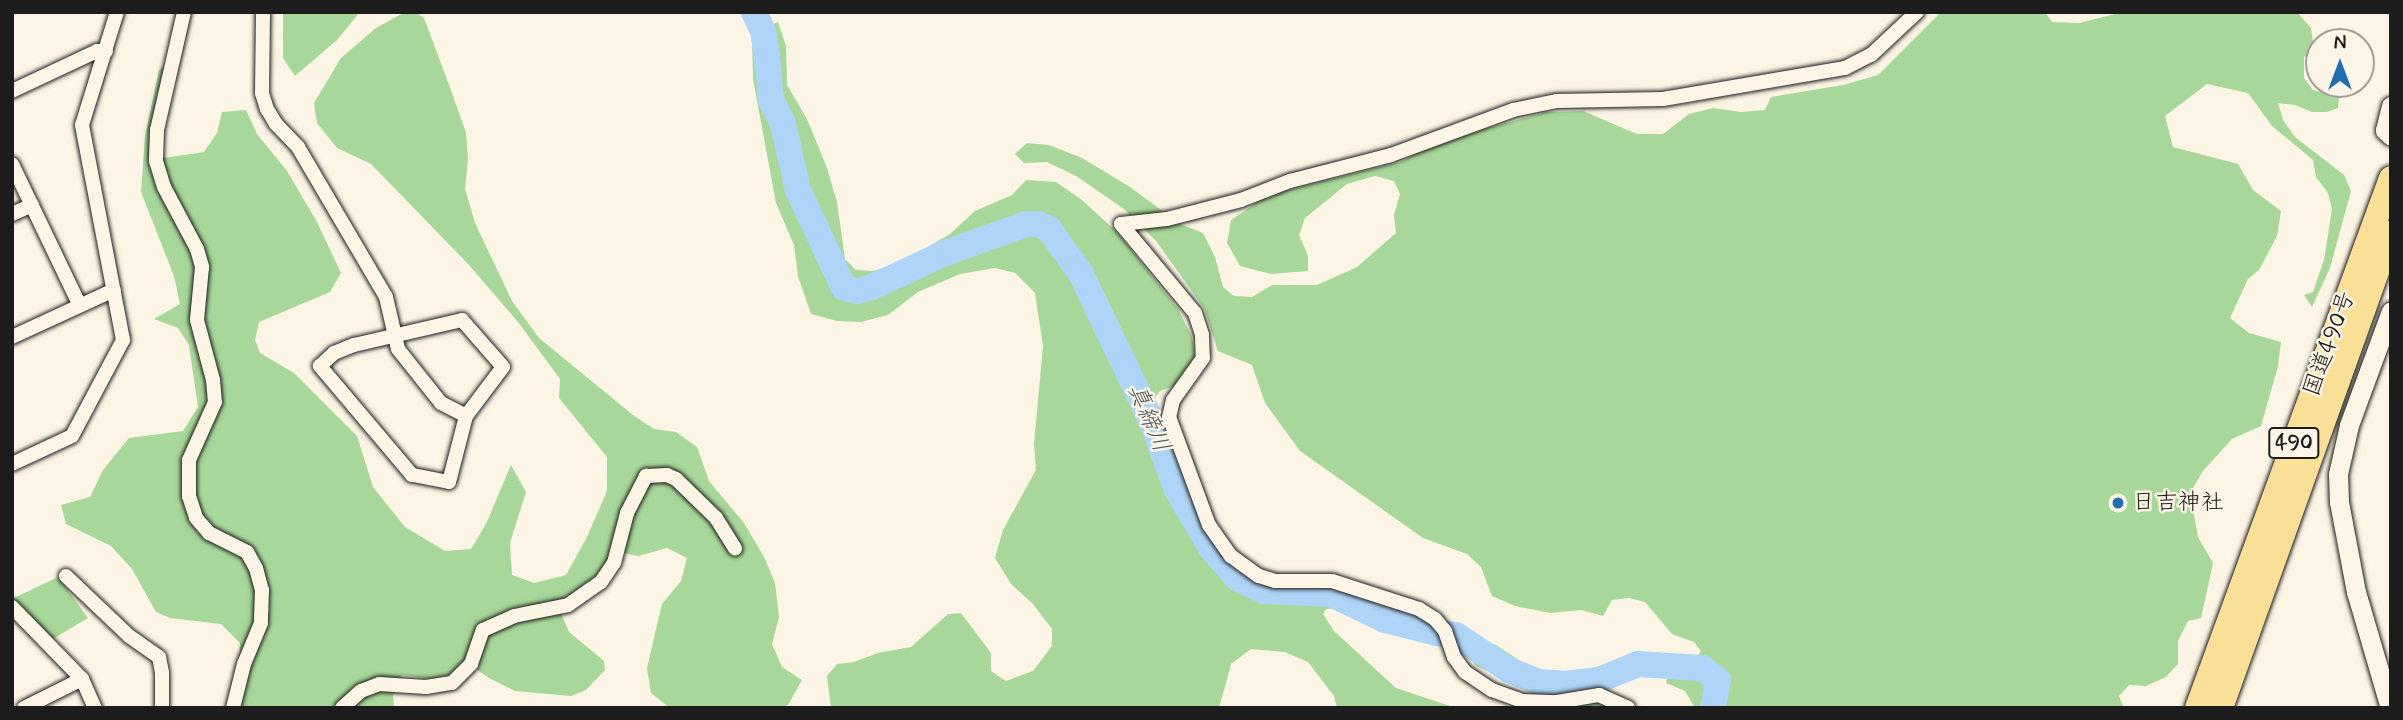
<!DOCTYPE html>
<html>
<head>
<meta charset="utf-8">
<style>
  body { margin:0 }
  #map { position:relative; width:2403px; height:720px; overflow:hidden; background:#fcf5e5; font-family:Mynerve,"Klee One",sans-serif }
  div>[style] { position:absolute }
  .green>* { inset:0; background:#a7d899 }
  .river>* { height:26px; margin:-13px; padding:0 13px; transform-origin:13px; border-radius:13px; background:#aed5f8 }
  .roads { filter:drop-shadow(0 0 2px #1c1c1c) drop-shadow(0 0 2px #1c1c1c) }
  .minor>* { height:14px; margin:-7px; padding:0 7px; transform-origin:7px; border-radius:7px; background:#fcf5e5 }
  .tertiary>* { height:19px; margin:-9.5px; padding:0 9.5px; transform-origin:9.5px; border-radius:9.5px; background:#fcf5e5 }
  .trunk>* { height:24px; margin:-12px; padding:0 12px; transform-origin:12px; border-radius:12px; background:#fadf96 }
  .dots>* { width:19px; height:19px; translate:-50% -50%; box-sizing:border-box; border:4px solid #fcf5e5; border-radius:50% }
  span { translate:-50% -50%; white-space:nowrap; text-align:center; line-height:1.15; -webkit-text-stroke:5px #fcf5e5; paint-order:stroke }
  .shield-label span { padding:2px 5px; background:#fcf5e5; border:2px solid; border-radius:5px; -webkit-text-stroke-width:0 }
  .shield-label { font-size:21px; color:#1c1c1c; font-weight:700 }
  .street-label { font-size:23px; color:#1c1c1c }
  .poi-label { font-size:23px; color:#1c1c1c }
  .left { translate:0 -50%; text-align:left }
  .water-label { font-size:24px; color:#48545e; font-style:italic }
  .frame { position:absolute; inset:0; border:14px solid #1c1c1c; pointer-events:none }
  .north { position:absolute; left:2305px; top:28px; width:70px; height:70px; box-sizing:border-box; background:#fcf5e5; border:2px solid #a29e95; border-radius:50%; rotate:0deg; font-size:19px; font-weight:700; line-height:28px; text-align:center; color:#1c1c1c }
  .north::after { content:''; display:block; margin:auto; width:24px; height:32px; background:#1f6fb2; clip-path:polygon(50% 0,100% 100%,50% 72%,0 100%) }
</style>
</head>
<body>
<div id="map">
  <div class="green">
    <div style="clip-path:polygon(283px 12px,360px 12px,337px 40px,295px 76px,283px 58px)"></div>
    <div style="clip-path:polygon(405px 12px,415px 12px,424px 18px,452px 93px,466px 133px,468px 159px,465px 189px,475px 223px,512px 301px,539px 338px,633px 415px,654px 429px,676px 432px,697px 447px,709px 481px,744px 523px,764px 557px,775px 583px,779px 617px,772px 644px,782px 667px,802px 680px,788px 705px,777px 708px,670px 708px,651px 693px,647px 668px,662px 604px,681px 581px,687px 558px,667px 548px,638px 556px,613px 551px,591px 585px,561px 613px,569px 632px,604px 661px,605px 670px,586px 690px,571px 696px,515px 691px,489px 678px,466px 662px,455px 673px,434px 679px,402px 675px,393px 696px,394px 708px,242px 708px,238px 699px,240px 643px,221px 624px,170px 618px,156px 612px,132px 569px,111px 546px,66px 524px,61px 505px,90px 497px,103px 470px,129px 438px,183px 431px,198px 407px,189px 345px,178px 328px,154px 319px,180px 304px,174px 276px,141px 192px,145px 136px,159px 70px,167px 64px,151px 139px,164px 158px,204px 152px,217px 133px,222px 112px,246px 110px,257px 134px,287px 171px,317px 222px,341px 273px,330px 292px,259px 322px,255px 340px,260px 353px,294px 373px,357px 436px,373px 487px,405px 527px,445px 551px,471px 549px,486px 524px,511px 465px,526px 492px,510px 543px,512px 575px,534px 583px,566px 575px,587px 537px,607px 491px,607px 457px,559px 398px,560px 379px,518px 322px,469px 265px,371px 164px,337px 148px,317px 123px,314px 103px,341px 58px,376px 28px)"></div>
    <div style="clip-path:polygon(1941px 12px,2045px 12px,2052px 22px,2079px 23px,2123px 12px,2297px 12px,2311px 28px,2314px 49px,2304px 57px,2304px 78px,2313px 90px,2339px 97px,2338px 108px,2327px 112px,2312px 112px,2295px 105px,2278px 103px,2283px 120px,2295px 137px,2344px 175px,2351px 191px,2330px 268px,2312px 307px,2304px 295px,2313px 292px,2324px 260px,2332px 209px,2328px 193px,2316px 177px,2313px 160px,2272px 126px,2248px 93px,2207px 84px,2165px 116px,2173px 147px,2238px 164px,2253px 190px,2281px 211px,2277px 236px,2259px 270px,2248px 279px,2230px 318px,2249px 333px,2281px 342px,2278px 366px,2261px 426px,2232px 439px,2203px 471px,2190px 493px,2198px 537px,2213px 563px,2201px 618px,2188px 621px,2178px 641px,2178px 664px,2166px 677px,2146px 686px,2129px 685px,2119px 696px,2124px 708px,1695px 708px,1685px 691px,1666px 683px,1669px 671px,1689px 670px,1701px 651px,1694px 642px,1672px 634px,1645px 602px,1629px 598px,1612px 600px,1603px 616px,1581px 610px,1550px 613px,1515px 606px,1492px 596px,1481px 567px,1467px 554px,1423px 538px,1300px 451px,1265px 403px,1252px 365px,1218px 351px,1204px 308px,1156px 241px,1124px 209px,1076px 176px,1047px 162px,1024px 163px,1015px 154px,1027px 143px,1049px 145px,1082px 158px,1130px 187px,1180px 224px,1203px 233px,1215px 257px,1223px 287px,1234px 296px,1252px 297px,1272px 285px,1317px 285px,1357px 267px,1396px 233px,1394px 215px,1400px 194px,1394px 181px,1375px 176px,1347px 184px,1305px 218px,1299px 235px,1308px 256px,1308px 271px,1271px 274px,1240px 266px,1227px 243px,1231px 220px,1268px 195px,1400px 162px,1439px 142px,1546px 112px,1583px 111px,1637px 134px,1663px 134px,1689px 114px,1713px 108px,1741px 112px,1765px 110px,1771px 97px,1843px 85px,1878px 75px)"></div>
    <div style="clip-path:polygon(778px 22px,786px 46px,787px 85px,807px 119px,827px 168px,837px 202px,845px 259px,856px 270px,873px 271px,898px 264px,950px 234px,975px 211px,1012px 195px,1026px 180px,1056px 182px,1082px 200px,1117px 232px,1178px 309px,1192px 337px,1195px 355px,1188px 370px,1174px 386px,1160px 391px,1154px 399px,1156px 416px,1190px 500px,1205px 550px,1239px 589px,1265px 599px,1294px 603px,1321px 597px,1338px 588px,1437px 626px,1441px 644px,1392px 631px,1340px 608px,1326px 609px,1323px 614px,1334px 631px,1396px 688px,1456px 708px,1337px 708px,1334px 696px,1308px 662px,1285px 652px,1251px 649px,1231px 664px,1219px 708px,831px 708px,827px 676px,837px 664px,854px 662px,878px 653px,911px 647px,948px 614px,961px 613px,991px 653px,991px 671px,1006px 681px,1033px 671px,1052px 646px,1052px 629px,1033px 604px,1011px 584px,995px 558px,1003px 530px,1036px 470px,1034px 444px,1043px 346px,1035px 293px,1015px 273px,995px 268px,960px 274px,918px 292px,888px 315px,861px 322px,837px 321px,811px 314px,798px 276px,794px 245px,776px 203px,753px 79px,752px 34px)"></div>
    <div style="clip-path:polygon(58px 577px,88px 618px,51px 640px,12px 599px)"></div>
    <div style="clip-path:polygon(1467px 636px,1496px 645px,1534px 670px,1571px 675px,1606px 686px,1619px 708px,1534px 708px,1538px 694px,1476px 666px,1461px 646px)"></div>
  </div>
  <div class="river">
    <div style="left:754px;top:12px;width:21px;rotate:65deg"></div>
    <div style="left:763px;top:31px;width:26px;rotate:81deg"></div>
    <div style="left:767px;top:57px;width:43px;rotate:84.7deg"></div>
    <div style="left:771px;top:100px;width:27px;rotate:63deg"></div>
    <div style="left:783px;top:124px;width:68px;rotate:77.2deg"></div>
    <div style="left:798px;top:190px;width:108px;rotate:64.9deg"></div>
    <div style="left:844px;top:288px;width:14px;rotate:12deg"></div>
    <div style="left:858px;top:291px;width:12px;rotate:-14deg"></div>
    <div style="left:870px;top:288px;width:83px;rotate:-25deg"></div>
    <div style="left:945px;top:253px;width:87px;rotate:-19.5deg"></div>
    <div style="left:1027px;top:224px;width:11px"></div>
    <div style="left:1038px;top:224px;width:12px;rotate:24deg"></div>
    <div style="left:1049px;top:229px;width:55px;rotate:54.6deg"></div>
    <div style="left:1081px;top:274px;width:164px;rotate:64.4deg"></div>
    <div style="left:1152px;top:422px;width:70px;rotate:70deg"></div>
    <div style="left:1176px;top:488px;width:69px;rotate:59.7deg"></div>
    <div style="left:1211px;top:548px;width:40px;rotate:49deg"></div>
    <div style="left:1237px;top:578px;width:30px;rotate:26deg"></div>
    <div style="left:1264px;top:591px;width:67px;rotate:2.6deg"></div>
    <div style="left:1331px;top:594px;width:60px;rotate:25.7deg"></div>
    <div style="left:1385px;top:620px;width:54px;rotate:14deg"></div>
    <div style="left:1437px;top:633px;width:19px;rotate:6deg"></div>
    <div style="left:1456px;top:635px;width:64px;rotate:33.4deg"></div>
    <div style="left:1509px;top:670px;width:32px;rotate:22deg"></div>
    <div style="left:1539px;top:682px;width:26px;rotate:4deg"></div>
    <div style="left:1565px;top:684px;width:34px;rotate:-7deg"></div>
    <div style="left:1599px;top:680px;width:42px;rotate:-22.3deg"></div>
    <div style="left:1638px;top:664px;width:64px;rotate:3.6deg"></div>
    <div style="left:1702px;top:668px;width:20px;rotate:37deg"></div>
    <div style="left:1718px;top:680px;width:28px;rotate:100deg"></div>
  </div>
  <div class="roads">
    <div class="minor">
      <div style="left:184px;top:12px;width:121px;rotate:102.9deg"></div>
      <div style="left:157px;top:130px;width:31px;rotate:92deg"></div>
      <div style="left:156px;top:161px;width:27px;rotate:73deg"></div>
      <div style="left:164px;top:187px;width:70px;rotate:62deg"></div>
      <div style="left:197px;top:249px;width:19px;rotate:74deg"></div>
      <div style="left:202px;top:267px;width:53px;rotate:95.4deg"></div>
      <div style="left:197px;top:320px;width:62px;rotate:75.1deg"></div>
      <div style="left:213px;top:380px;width:22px;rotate:85deg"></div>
      <div style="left:215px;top:402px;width:64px;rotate:114.1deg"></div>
      <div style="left:189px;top:460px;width:36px;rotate:90deg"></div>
      <div style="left:189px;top:496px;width:23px;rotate:72deg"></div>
      <div style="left:196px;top:518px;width:20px;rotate:49deg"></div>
      <div style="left:209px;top:533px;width:42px;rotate:26.6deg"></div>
      <div style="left:247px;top:552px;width:18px;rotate:61deg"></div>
      <div style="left:256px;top:568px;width:23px;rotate:75deg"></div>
      <div style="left:262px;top:590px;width:33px;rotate:92deg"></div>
      <div style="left:261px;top:623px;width:44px;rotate:112.5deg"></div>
      <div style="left:244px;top:664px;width:45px;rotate:104deg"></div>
      <div style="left:263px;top:12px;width:81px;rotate:90.7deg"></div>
      <div style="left:262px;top:93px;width:17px;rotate:73deg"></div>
      <div style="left:267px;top:109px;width:17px;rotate:59deg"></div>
      <div style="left:276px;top:124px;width:32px;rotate:46deg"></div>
      <div style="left:298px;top:147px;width:174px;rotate:59.6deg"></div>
      <div style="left:386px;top:297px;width:53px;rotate:77deg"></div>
      <div style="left:398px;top:349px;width:69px;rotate:51.5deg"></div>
      <div style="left:441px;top:403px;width:28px;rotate:27deg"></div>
      <div style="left:12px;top:91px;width:94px;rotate:-25.2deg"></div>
      <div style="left:97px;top:51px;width:9px"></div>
      <div style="left:12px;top:164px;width:155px;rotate:64.4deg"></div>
      <div style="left:12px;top:214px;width:22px;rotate:-24deg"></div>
      <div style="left:1121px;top:224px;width:116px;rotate:50.3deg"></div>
      <div style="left:1195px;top:313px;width:23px;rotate:72deg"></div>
      <div style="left:1202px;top:335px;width:23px;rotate:88deg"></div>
      <div style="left:1203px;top:358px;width:52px;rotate:125.5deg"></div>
      <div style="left:1173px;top:400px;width:17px;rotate:103deg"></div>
      <div style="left:1169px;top:417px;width:115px;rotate:69.7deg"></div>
      <div style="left:1209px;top:525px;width:38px;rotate:55deg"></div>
      <div style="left:1231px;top:556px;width:34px;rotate:36deg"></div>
      <div style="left:1259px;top:576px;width:17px;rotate:17deg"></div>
      <div style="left:1275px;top:581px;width:57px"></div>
      <div style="left:1332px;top:581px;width:91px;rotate:17.8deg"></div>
      <div style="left:1419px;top:609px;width:19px;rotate:32deg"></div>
      <div style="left:1435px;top:619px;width:16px;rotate:50deg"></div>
      <div style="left:1445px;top:631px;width:28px;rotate:71deg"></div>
      <div style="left:1454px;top:657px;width:19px;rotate:54deg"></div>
      <div style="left:1465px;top:672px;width:32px;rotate:34deg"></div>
      <div style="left:1492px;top:690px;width:32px;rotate:20deg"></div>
      <div style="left:1522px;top:701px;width:35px;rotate:2deg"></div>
      <div style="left:1557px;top:702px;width:43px;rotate:-9.5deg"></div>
      <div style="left:1599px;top:695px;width:32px;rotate:24deg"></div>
      <div style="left:1121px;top:224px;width:46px;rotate:-6.2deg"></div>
      <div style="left:1167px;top:219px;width:76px;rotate:-14.4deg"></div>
      <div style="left:1241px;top:200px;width:53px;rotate:-21.2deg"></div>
      <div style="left:1290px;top:181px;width:104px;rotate:-14.4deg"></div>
      <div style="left:1391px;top:155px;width:130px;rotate:-20.2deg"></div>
      <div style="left:1513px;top:110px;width:45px;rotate:-11.6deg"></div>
      <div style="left:1557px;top:101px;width:106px;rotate:-1.1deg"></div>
      <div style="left:1663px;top:99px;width:185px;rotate:-9.7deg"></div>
      <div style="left:1845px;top:68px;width:29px;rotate:-27deg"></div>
      <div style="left:1871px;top:55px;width:63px;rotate:-43.1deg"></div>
      <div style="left:462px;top:320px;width:62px;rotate:48.9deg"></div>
      <div style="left:503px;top:367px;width:61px;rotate:127.1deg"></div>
      <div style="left:466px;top:416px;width:68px;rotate:104.4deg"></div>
      <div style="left:449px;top:482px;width:38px;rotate:-169deg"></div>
      <div style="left:412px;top:475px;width:143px;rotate:-130.2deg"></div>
      <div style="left:320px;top:366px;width:19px;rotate:-43deg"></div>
      <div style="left:334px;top:353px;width:22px;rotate:-22deg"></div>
      <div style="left:354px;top:345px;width:111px;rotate:-13deg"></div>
      <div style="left:12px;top:337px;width:112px;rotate:-24.7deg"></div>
      <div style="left:12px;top:464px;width:66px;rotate:-25deg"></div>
      <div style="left:72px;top:436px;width:109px;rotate:-62deg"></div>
      <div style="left:123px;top:340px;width:219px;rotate:-100.8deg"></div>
      <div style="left:82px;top:125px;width:118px;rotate:-72.8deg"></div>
      <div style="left:66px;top:576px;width:87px;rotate:43.6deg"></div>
      <div style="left:129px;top:636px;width:37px;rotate:35deg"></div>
      <div style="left:159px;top:657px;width:16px;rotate:79deg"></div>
      <div style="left:162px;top:673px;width:35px;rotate:90deg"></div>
      <div style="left:12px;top:607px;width:100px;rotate:45.8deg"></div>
      <div style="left:82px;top:679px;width:32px;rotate:66deg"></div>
      <div style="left:24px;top:708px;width:65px;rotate:-26.6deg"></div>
      <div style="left:342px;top:708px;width:25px;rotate:-42deg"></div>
      <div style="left:361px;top:691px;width:19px;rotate:-21deg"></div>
      <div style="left:379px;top:684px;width:47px;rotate:3.7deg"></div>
      <div style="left:426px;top:687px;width:26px;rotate:-9deg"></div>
      <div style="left:452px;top:683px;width:27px;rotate:-45deg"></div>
      <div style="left:471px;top:664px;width:36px;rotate:-71deg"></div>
      <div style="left:483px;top:630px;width:34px;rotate:-24deg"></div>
      <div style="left:514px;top:616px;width:55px;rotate:-11.5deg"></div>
      <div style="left:568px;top:605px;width:40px;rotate:-34.9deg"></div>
      <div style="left:601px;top:582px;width:23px;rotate:-56deg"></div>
      <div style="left:614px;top:563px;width:52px;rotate:-75.4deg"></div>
      <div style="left:627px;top:513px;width:42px;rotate:-62.8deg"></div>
      <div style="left:646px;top:476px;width:21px;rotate:-3deg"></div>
      <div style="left:667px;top:475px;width:10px;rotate:24deg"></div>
      <div style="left:676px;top:479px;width:56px;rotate:44.3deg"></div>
      <div style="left:716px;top:518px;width:36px;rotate:58deg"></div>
    </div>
    <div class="tertiary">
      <div style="left:2391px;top:106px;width:25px;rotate:104deg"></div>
      <div style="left:2385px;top:130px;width:8px;rotate:45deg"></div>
      <div style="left:2390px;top:708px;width:121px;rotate:-106.3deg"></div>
      <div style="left:2356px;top:592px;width:92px;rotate:-100.7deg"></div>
      <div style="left:2339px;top:502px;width:28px;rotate:-92deg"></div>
      <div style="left:2338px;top:474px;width:50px;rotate:-77.3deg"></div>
      <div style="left:2349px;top:425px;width:121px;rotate:-69.8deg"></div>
    </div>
    <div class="trunk">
      <div style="left:2197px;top:708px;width:564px;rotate:-69.9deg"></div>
      <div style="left:2221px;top:708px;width:505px;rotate:-70.31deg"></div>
    </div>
  </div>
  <div class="dots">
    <div style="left:2118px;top:503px;background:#1f6fb2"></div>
  </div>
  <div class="shield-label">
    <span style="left:2294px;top:443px">490</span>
  </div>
  <div class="street-label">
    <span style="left:2330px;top:344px;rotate:-70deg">国道490号</span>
  </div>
  <div class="poi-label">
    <span class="left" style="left:2132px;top:503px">日吉神社</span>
  </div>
  <div class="water-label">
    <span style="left:1148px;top:418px;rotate:67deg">真締川</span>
  </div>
  <div class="frame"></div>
  <div class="north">N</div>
</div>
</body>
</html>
